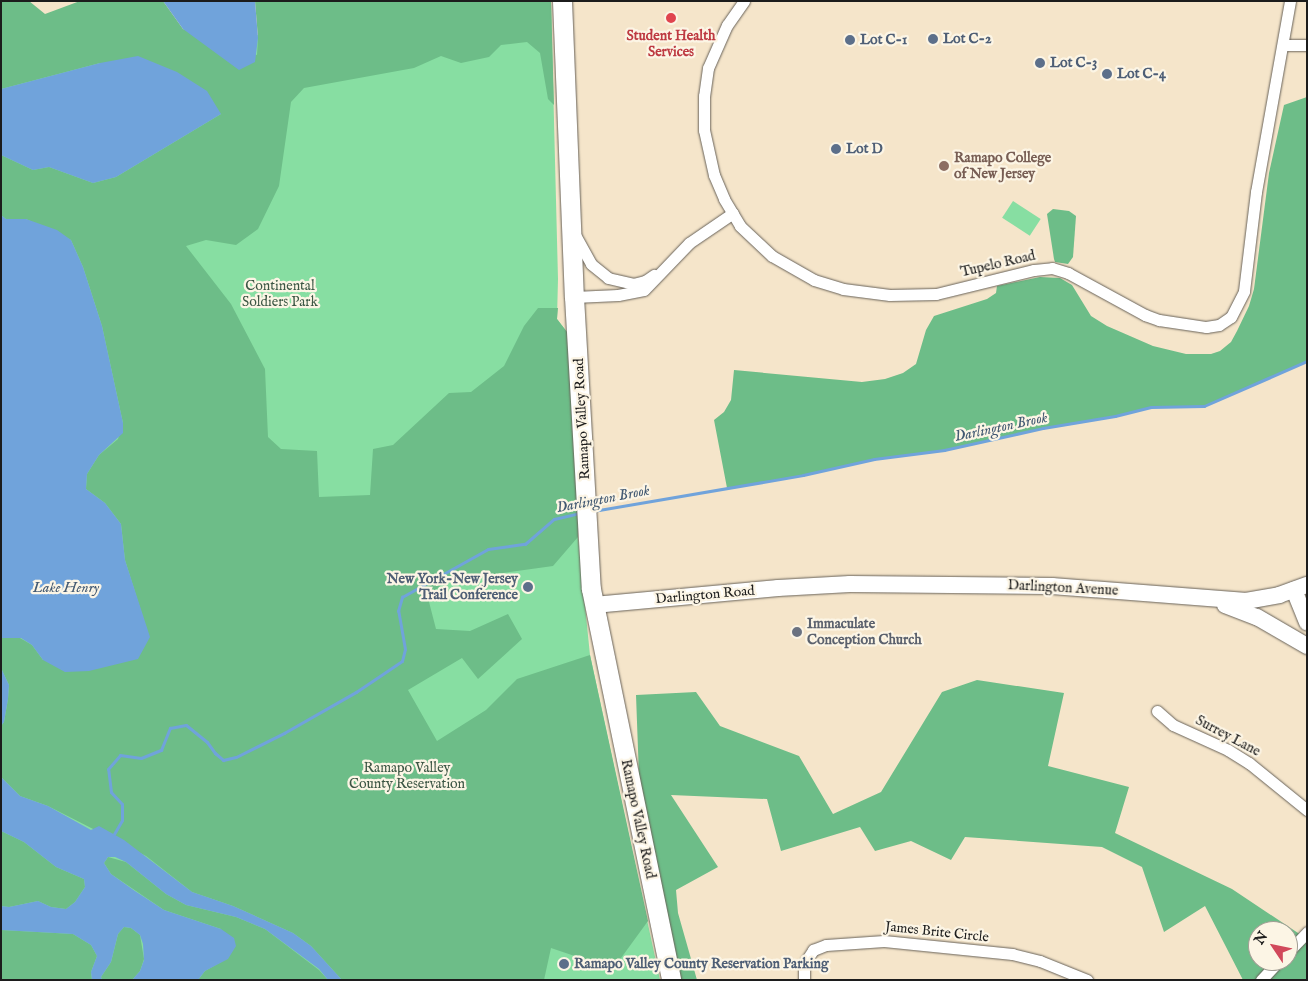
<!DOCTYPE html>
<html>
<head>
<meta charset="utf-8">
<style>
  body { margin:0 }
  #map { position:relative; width:1308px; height:981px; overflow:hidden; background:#f5e5ca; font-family:"IM FELL English",serif }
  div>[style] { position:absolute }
  .green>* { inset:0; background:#87dea2; transform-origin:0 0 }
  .forest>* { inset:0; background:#6dbd88 }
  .water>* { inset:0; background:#70a3db }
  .stream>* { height:3px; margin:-1.5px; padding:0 1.5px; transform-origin:1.5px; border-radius:1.5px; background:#70a3db }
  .roads { filter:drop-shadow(0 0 1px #686259) drop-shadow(0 0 1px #686259) }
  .street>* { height:11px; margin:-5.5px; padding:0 5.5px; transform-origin:5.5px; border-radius:5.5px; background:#fff }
  .secondary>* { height:16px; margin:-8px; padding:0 8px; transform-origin:8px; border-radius:8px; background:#fff }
  .primary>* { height:19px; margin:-9.5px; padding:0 9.5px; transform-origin:9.5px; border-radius:9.5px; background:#fff }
  .dots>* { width:14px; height:14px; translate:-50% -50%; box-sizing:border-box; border:2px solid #fcf5e5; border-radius:50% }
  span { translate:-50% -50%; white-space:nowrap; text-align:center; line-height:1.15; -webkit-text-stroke:4.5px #fcf5e5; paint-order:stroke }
  .health-label { font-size:14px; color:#be3a42; font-weight:700 }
  .service-label { font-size:14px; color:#4e5e75; font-weight:700 }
  .left { translate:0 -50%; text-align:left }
  .right { translate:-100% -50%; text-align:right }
  .education-label { font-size:14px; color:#785e54; font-weight:700 }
  .street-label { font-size:14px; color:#1c1c1c }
  .park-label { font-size:14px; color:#3c5644 }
  .worship-label { font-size:14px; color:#5b616d; font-weight:700 }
  .water-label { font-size:15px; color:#425972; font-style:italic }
  .frame { position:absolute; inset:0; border:2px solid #1c1c1c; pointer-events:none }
  .north { position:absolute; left:1248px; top:921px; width:50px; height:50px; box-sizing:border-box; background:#fcf5e5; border:1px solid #a29e95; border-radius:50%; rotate:304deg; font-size:14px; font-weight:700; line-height:20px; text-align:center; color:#1c1c1c }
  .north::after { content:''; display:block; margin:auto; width:18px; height:22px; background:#d1495b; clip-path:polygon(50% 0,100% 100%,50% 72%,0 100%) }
</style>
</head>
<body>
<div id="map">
  <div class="green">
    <div style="clip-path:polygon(551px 1px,558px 279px,557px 319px,567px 332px,578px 492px,578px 537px,590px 655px,660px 980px,1px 980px,1px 65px)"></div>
    <div style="left:1013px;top:201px;width:33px;height:20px;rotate:33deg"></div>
  </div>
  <div class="forest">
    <div style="clip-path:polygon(1px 1px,29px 1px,45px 14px,80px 1px,163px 1px,183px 29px,257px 55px,258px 38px,255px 1px,551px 1px,554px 105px,548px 99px,540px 53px,527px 42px,501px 45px,489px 57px,461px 63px,441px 56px,414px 68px,304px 88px,291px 102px,279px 186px,258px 229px,236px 245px,206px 240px,186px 246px,231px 304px,265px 369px,268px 437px,281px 449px,317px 451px,319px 497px,370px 495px,373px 449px,393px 445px,449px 393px,471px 392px,504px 366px,524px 326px,538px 308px,558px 308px,557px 319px,567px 332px,578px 492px,578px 537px,553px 566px,445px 581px,428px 598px,436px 629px,470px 631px,508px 614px,522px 639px,478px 679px,462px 658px,408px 690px,437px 741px,486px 710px,517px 679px,590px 655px,648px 921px,613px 969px,551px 948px,544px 980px,342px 980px,311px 946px,293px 933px,233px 906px,192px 892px,146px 856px,48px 806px,20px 796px,1px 777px,1px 726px,4px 722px,8px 699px,9px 685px,1px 668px,1px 638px,20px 638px,32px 645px,43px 660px,149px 637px,125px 560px,121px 524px,105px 503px,86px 489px,87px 474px,99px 455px,118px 439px,123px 423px,102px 326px,83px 267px,71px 240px,26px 219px,6px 219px,1px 215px,1px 155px,33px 170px,49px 167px,93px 183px,116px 177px,221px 114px,100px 63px,1px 89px)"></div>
    <div style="clip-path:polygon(1307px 97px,1307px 361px,1204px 406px,1151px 407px,1115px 416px,1043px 428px,944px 450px,874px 459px,803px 475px,727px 488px,714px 420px,724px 412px,731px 400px,734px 370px,862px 382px,885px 379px,903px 373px,916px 364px,926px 330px,934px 316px,987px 299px,996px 293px,997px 286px,1040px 277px,1060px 278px,1072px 285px,1091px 316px,1107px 326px,1153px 346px,1186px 354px,1211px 354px,1220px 351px,1231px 342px,1237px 331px,1249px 306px,1254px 289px,1269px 173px,1284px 105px)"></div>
    <div style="clip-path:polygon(1053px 209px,1069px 211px,1076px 216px,1073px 257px,1068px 264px,1055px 262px,1054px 259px,1047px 214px)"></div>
    <div style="clip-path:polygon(evenodd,977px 680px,1064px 693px,1048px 766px,1129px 787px,1115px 833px,1232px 889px,1307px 939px,1307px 980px,1243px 980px,1205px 906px,1164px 932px,1142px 867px,1102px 847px,965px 837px,951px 860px,911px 841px,875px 851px,860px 827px,781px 851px,767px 799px,671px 795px,718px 867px,676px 890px,678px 913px,697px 980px,676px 980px,640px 804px,636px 695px,696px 692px,720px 726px,799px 756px,833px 814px,881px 792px,942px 692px,977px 680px,1258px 931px,1288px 931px,1288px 961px,1258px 961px,1258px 931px)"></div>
    <div style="clip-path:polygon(1px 831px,24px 842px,56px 867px,84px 879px,85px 887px,75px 902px,66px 909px,51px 907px,38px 901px,9px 907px,1px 906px)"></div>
    <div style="clip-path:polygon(108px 857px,126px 862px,166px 894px,186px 905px,236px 917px,265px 929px,319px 970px,328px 980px,198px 980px,205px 971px,228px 958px,221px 929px,164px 910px,111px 874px,104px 863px)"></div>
    <div style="clip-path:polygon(124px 927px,131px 928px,140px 935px,144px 959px,140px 971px,132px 980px,102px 980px,101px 977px,111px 962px,118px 934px)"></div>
    <div style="clip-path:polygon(1px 930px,73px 934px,91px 945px,97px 956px,91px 972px,92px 980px,1px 980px)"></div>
  </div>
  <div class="water">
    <div style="clip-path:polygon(163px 1px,255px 1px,258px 38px,255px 62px,239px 70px,183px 29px)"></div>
    <div style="clip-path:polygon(138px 56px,177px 72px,207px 91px,221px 114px,116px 177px,93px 183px,49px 167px,33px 170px,1px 155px,1px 89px,100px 63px)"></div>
    <div style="clip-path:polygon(1px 215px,6px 219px,26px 219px,57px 230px,71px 240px,83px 267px,102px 326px,123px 423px,123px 433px,99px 455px,87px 474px,86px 489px,105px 503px,121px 524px,125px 560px,150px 637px,138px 659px,89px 671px,65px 672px,43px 660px,32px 645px,21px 638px,1px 638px)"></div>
    <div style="clip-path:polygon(1px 668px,9px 685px,8px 699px,4px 722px,1px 726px)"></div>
    <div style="clip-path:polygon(1px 777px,20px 796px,48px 806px,91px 830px,99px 826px,124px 840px,192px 892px,233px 906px,293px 933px,311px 946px,342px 980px,328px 980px,319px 969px,265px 929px,236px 917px,186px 905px,166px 894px,126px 862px,115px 857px,108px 857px,104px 863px,111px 874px,135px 891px,164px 910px,221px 929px,234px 938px,236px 946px,228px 959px,205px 971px,198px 980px,132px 980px,140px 971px,144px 960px,143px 944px,140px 935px,131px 928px,124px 927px,118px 934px,111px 962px,101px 977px,102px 980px,92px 980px,91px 972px,97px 956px,91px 945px,73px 934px,1px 930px,1px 906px,9px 907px,38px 901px,51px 907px,66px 909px,75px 902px,85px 887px,84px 879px,56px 867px,24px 842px,1px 831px)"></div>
  </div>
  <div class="stream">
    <div style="left:593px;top:511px;width:213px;rotate:-9.7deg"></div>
    <div style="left:803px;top:475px;width:73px;rotate:-12.7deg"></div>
    <div style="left:874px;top:459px;width:71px;rotate:-7.3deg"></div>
    <div style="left:944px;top:450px;width:101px;rotate:-12.5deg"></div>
    <div style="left:1043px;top:428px;width:73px;rotate:-9.5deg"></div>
    <div style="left:1115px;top:416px;width:37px;rotate:-14deg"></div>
    <div style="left:1151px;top:407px;width:53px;rotate:-1.1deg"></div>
    <div style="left:1204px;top:406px;width:112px;rotate:-23.6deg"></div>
    <div style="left:114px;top:834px;width:16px;rotate:-60deg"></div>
    <div style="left:122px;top:820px;width:16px;rotate:-90deg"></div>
    <div style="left:122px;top:804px;width:16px;rotate:-133deg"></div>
    <div style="left:111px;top:792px;width:23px;rotate:-97deg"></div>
    <div style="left:108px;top:769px;width:18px;rotate:-49deg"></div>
    <div style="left:120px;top:755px;width:21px;rotate:8deg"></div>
    <div style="left:141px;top:758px;width:22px;rotate:-22deg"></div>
    <div style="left:161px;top:750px;width:24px;rotate:-68deg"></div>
    <div style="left:170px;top:728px;width:16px;rotate:-11deg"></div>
    <div style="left:186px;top:725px;width:27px;rotate:39deg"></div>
    <div style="left:207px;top:742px;width:14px;rotate:54deg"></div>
    <div style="left:215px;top:753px;width:11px;rotate:41deg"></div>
    <div style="left:223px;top:760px;width:13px;rotate:-13deg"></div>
    <div style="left:236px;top:757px;width:54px;rotate:-26.6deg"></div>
    <div style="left:284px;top:733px;width:83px;rotate:-29.7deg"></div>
    <div style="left:356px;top:692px;width:55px;rotate:-34deg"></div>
    <div style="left:402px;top:661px;width:12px;rotate:-76deg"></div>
    <div style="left:405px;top:649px;width:39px;rotate:-100deg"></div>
    <div style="left:398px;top:611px;width:15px;rotate:-74deg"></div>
    <div style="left:402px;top:597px;width:98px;rotate:-29.2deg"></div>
    <div style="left:488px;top:549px;width:37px;rotate:-8deg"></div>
    <div style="left:525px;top:544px;width:38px;rotate:-41deg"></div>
    <div style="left:554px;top:519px;width:26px;rotate:-13deg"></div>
  </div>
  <div class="roads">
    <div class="street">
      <div style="left:744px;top:1px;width:29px;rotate:125deg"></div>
      <div style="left:727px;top:25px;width:47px;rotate:113.8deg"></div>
      <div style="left:708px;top:68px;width:28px;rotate:98deg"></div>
      <div style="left:704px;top:96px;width:34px;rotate:90deg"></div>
      <div style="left:704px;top:130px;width:46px;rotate:77.5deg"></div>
      <div style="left:714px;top:175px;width:26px;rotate:67deg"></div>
      <div style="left:724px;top:199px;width:31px;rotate:59deg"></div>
      <div style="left:740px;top:226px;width:44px;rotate:43.2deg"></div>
      <div style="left:772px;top:256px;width:48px;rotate:29.7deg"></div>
      <div style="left:814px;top:280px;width:30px;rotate:17deg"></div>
      <div style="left:843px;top:289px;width:47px;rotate:7.3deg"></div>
      <div style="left:890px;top:295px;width:46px;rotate:-1.2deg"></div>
      <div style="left:936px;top:294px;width:101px;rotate:-13.8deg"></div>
      <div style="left:1034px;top:270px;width:18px;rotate:-6deg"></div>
      <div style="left:1052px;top:268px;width:17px;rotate:17deg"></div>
      <div style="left:1068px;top:273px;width:88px;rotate:28.6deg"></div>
      <div style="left:1145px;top:315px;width:15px;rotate:20deg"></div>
      <div style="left:1159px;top:320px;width:48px;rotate:8.5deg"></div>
      <div style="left:1206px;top:327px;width:13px;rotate:-9deg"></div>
      <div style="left:1219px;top:325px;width:14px;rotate:-34deg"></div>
      <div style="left:1231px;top:317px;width:29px;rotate:-63deg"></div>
      <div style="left:1244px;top:291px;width:100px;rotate:-83.1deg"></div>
      <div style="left:1256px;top:192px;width:194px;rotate:-79.9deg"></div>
      <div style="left:1284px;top:45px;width:23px"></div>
      <div style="left:574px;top:233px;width:35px;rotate:61deg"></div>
      <div style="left:591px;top:264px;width:22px;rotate:39deg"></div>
      <div style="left:608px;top:278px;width:26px;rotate:13deg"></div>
      <div style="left:633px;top:284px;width:12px;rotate:-14deg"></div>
      <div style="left:645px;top:281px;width:11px;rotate:-34deg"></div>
      <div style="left:574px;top:297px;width:44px;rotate:-2.6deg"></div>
      <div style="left:618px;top:295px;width:26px;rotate:-11deg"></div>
      <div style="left:644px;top:290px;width:65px;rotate:-46.2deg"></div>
      <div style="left:689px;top:243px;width:53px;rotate:-34.3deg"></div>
      <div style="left:1157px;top:711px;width:21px;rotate:41deg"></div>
      <div style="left:1173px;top:725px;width:60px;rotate:24.4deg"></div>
      <div style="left:1228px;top:750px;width:25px;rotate:32deg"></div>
      <div style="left:1249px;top:763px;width:75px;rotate:39deg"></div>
      <div style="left:1288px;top:952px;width:28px;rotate:-46deg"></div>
      <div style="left:804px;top:980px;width:16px;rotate:-90deg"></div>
      <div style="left:804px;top:964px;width:17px;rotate:-57deg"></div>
      <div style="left:813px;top:950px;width:14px;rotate:-21deg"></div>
      <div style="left:826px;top:945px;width:58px;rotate:-3.9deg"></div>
      <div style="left:884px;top:941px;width:129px;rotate:5.8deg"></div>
      <div style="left:1012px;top:954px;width:29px;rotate:14deg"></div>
      <div style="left:1040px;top:961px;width:51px;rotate:22deg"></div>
      <div style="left:1261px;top:980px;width:26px;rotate:-47deg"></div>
    </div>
    <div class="secondary">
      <div style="left:1294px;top:590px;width:35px;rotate:68deg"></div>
      <div style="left:594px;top:605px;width:185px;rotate:-5.3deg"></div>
      <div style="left:778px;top:588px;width:72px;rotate:-3.2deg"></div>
      <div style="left:850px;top:584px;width:202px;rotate:0.6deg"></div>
      <div style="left:1052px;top:586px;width:195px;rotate:4.4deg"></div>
      <div style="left:1246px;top:601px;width:34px;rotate:-10deg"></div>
      <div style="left:1279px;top:595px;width:30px;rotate:-20deg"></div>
      <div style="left:1225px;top:605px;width:34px;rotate:21deg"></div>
      <div style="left:1257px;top:617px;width:58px;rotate:30.1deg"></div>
    </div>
    <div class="primary">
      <div style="left:562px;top:1px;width:296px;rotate:87.7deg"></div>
      <div style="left:574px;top:297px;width:292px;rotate:86.7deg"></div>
      <div style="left:591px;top:589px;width:399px;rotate:78.4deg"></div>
    </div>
  </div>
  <div class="dots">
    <div style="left:671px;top:18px;background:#e0444e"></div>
    <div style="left:933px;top:39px;background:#5c6f8a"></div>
    <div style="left:850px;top:40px;background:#5c6f8a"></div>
    <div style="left:1040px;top:63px;background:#5c6f8a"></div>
    <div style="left:1107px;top:74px;background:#5c6f8a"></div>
    <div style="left:836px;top:149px;background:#5c6f8a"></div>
    <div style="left:944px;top:166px;background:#8d6e63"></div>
    <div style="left:528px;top:587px;background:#5c6f8a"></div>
    <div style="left:797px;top:632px;background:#6b7280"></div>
    <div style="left:564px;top:964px;background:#5c6f8a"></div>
  </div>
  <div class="health-label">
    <span style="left:671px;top:44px">Student Health<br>Services</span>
  </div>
  <div class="service-label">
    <span class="left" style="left:943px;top:39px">Lot C-2</span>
    <span class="left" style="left:860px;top:40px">Lot C-1</span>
    <span class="left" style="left:1050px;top:63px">Lot C-3</span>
    <span class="left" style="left:1117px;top:74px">Lot C-4</span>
    <span class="left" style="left:846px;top:149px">Lot D</span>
    <span class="right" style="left:518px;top:587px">New York-New Jersey<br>Trail Conference</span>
    <span class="left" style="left:574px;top:964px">Ramapo Valley County Reservation Parking</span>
  </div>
  <div class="education-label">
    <span class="left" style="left:954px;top:166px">Ramapo College<br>of New Jersey</span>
  </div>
  <div class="street-label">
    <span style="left:998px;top:264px;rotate:-13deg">Tupelo Road</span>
    <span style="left:582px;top:419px;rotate:-93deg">Ramapo Valley Road</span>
    <span style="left:1063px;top:588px;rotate:3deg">Darlington Avenue</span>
    <span style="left:705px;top:595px;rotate:-5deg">Darlington Road</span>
    <span style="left:1228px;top:736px;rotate:28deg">Surrey Lane</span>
    <span style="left:638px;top:819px;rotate:78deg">Ramapo Valley Road</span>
    <span style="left:937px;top:932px;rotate:6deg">James Brite Circle</span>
  </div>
  <div class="park-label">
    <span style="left:280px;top:294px">Continental<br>Soldiers Park</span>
    <span style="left:407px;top:776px">Ramapo Valley<br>County Reservation</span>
  </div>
  <div class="worship-label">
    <span class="left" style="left:807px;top:632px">Immaculate<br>Conception Church</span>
  </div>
  <div class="water-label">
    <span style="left:1001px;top:427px;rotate:-12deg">Darlington Brook</span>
    <span style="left:603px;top:499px;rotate:-11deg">Darlington Brook</span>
    <span style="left:66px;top:588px">Lake Henry</span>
  </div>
  <div class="frame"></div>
  <div class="north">N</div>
</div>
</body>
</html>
